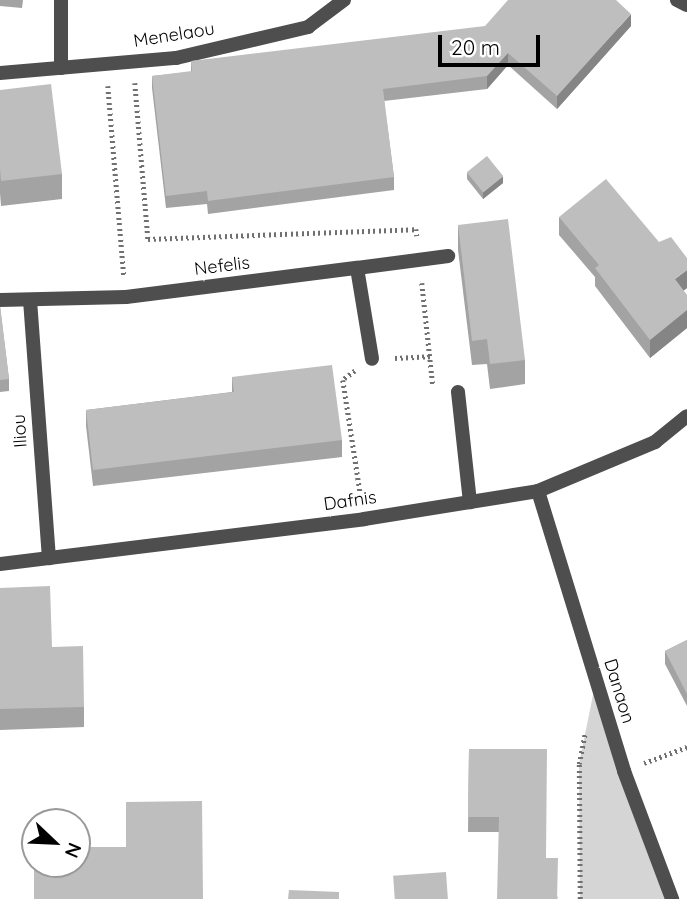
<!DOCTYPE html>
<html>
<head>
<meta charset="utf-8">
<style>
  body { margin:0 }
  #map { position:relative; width:687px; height:899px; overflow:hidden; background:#fff; font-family:Quicksand,sans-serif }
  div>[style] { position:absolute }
  .green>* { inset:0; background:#d5d5d5 }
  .path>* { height:4.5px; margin-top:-2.25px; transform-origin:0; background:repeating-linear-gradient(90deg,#707070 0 2px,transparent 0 5.5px) }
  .service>* { height:14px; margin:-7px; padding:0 7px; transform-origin:7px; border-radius:7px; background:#4e4e4e }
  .minor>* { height:14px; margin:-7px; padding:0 7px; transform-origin:7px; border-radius:7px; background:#4e4e4e }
  .tertiary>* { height:14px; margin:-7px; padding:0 7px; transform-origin:7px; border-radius:7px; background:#4e4e4e }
  .wall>* { inset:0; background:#a3a3a3 }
  .shaded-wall>* { inset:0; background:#858585 }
  .building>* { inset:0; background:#bebebe; transform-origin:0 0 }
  span { translate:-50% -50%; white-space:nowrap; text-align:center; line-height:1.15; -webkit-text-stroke:5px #fff; paint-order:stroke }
  .street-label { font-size:18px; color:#000 }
  .north { position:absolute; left:21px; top:808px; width:70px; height:70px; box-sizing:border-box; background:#fff; border:2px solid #999; border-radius:50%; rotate:113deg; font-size:19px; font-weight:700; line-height:28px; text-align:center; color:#000 }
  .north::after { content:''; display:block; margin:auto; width:24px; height:32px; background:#000; clip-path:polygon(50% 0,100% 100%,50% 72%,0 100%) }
  .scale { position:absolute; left:438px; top:35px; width:102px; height:32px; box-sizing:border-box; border:4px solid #000; border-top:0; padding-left:9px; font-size:21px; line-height:24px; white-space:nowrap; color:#000; -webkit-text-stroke:5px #fff; paint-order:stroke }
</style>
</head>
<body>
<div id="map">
  <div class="green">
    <div style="clip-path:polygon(596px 680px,672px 899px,580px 899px,579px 764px)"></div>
  </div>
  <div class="path">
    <div style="left:135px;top:83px;width:157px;rotate:85.2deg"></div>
    <div style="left:148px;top:239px;width:268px;rotate:-2.1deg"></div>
    <div style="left:416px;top:229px;width:7px;rotate:82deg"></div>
    <div style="left:108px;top:86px;width:191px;rotate:85.2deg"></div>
    <div style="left:422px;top:283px;width:104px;rotate:83.9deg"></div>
    <div style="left:395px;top:358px;width:35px;rotate:-3deg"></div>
    <div style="left:355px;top:371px;width:15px;rotate:143deg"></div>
    <div style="left:343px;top:380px;width:119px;rotate:81.3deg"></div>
    <div style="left:644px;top:763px;width:46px;rotate:-20.4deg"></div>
    <div style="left:580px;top:899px;width:135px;rotate:-90.4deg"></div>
    <div style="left:579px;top:764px;width:32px;rotate:-79deg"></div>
  </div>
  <div class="service">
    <div style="left:357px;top:268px;width:92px;rotate:-7.5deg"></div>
    <div style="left:458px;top:392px;width:111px;rotate:83.8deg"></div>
  </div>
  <div class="minor">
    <div style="left:61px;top:0;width:68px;rotate:90deg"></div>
    <div style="left:0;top:73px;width:177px;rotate:-4.9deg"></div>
    <div style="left:176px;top:58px;width:136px;rotate:-13.2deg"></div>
    <div style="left:308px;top:27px;width:45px;rotate:-36.9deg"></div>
    <div style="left:0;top:300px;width:126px;rotate:-1.4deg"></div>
    <div style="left:126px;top:297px;width:233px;rotate:-7.2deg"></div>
    <div style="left:357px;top:268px;width:92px;rotate:80.6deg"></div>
    <div style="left:30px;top:300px;width:259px;rotate:85.8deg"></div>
    <div style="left:538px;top:491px;width:293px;rotate:72.9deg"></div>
    <div style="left:624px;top:771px;width:137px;rotate:69.4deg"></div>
    <div style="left:0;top:564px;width:367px;rotate:-7deg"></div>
    <div style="left:364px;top:519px;width:176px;rotate:-9.1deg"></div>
    <div style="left:538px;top:491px;width:127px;rotate:-22.7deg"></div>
    <div style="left:655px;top:442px;width:41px;rotate:-39.1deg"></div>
  </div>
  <div class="tertiary">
    <div style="left:677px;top:0;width:11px;rotate:27deg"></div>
  </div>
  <div class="wall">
    <div style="clip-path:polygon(0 0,23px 0,22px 8px,0 6px)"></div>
    <div style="clip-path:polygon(631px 26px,557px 109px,508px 65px,487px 89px,384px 101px,394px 177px,394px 190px,208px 214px,207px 204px,166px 208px,152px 88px,152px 76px,191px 72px,191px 61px)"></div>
    <div style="clip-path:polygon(0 90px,62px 174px,62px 199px,1px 206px,0 193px)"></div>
    <div style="clip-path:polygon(467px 173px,503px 183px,483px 199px,467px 179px)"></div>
    <div style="clip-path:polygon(559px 217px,687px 288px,683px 291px,687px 295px,687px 328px,650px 358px,595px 286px,595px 277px,559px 235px)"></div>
    <div style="clip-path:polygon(458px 225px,525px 360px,525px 384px,490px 389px,487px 364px,472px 365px,458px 250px)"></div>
    <div style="clip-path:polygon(0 306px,9px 379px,9px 391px,0 392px)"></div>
    <div style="clip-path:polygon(232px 377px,342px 440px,342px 457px,93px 486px,86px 426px,86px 410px,232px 392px)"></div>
    <div style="clip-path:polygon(0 588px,52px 647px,84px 707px,84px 727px,0 730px)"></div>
    <div style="clip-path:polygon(687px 640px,687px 706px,665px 664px,665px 651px)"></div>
    <div style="clip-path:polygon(469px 749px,546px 858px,558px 899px,499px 832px,468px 832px)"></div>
  </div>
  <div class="shaded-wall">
    <div style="clip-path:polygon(631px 14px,631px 26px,557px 109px,557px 96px)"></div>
    <div style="clip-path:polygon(508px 53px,508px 65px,487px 89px,487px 76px)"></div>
    <div style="clip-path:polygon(503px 176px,503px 183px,483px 199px,483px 192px)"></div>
    <div style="clip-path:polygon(687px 270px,687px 288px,675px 297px,675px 279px)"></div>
    <div style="clip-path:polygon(687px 310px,687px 328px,650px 358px,650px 340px)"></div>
  </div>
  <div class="building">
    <div style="clip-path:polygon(508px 0,616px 0,631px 14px,557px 96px,508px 53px,487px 76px,383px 89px,394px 177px,208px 201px,207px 191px,166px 196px,152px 76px,192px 71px,191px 61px,485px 26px)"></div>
    <div style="clip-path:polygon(51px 84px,62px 174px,1px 181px,0 168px,0 90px)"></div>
    <div style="left:487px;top:156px;width:26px;height:26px;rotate:51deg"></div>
    <div style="clip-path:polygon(606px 179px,659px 242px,671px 237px,687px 258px,687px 270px,675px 279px,687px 295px,687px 310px,650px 340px,595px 268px,599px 265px,559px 217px)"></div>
    <div style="clip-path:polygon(508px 219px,525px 360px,490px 364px,487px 339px,472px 341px,458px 225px)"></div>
    <div style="clip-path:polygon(0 306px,9px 379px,0 380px)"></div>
    <div style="clip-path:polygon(332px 365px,342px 440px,93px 470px,86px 410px,234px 392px,232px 377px)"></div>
    <div style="clip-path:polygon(50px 586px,52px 647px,83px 646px,84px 707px,0 709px,0 588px)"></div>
    <div style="clip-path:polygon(687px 640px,687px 694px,665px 651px)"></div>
    <div style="clip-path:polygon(469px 749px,547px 749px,546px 858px,558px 858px,557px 899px,497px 899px,499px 817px,468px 817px)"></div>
    <div style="clip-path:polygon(202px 801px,203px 899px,34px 899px,34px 848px,35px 848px,35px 864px,77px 864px,77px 847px,126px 847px,126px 802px)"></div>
    <div style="left:446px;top:872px;width:27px;height:53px;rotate:86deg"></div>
    <div style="clip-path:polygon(289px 890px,339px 892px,339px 899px,288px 899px)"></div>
  </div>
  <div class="street-label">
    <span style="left:174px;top:35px;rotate:-9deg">Menelaou</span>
    <span style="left:222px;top:266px;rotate:-7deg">Nefelis</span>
    <span style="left:20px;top:431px;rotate:-94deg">Iliou</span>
    <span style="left:350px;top:501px;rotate:-8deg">Dafnis</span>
    <span style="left:619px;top:691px;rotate:73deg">Danaon</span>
  </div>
  <div class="north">N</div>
  <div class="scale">20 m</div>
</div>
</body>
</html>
